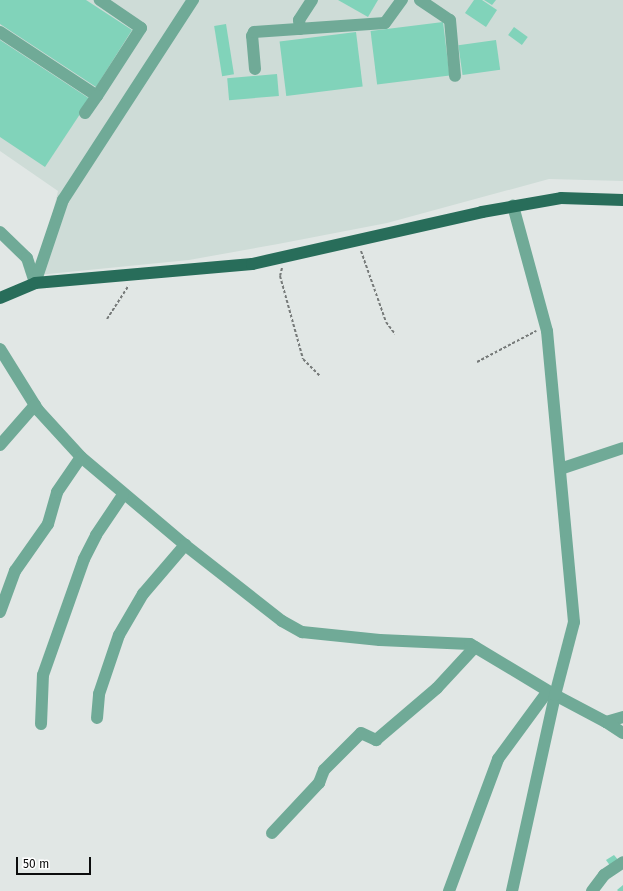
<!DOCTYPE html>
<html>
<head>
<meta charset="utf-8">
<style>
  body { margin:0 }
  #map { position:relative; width:623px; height:891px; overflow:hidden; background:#e1e7e5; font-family:"Fira Sans",sans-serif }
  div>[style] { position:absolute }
  .built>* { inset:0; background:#cedcd7 }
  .building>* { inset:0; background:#81d3ba; transform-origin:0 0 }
  .path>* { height:2px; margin-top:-1px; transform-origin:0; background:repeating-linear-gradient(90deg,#767a79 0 3px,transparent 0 5px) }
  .minor>* { height:12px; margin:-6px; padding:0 6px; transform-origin:6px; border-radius:6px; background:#70aa97 }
  .major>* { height:12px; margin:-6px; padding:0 6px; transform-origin:6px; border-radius:6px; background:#286d5a }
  span { translate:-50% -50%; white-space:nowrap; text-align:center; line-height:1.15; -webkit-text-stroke:3.5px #fff; paint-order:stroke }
  .scale { position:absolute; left:16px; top:857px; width:75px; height:18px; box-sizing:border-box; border:2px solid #0c0d0d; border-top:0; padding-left:5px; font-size:12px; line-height:14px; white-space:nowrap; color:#0c0d0d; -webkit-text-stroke:3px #fff; paint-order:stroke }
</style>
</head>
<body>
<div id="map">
  <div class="built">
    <div style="clip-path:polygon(0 0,623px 0,623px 181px,549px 179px,387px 223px,278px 244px,189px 260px,38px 275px,58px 191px,0 151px)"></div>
  </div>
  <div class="building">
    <div style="clip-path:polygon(0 0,86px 0,132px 30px,96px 87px,0 24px)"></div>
    <div style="clip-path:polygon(338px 0,378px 0,368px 17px)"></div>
    <div style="clip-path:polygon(474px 0,482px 0,497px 10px,486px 27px,465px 13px)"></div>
    <div style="clip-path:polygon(484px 0,496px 0,492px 5px)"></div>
    <div style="left:443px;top:22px;width:54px;height:73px;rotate:83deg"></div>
    <div style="left:226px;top:24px;width:51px;height:12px;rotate:81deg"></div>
    <div style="left:514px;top:27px;width:17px;height:10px;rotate:36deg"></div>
    <div style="left:356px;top:32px;width:55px;height:77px;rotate:83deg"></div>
    <div style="clip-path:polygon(0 40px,90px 99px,45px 167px,0 137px)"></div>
    <div style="left:496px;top:40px;width:30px;height:38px;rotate:82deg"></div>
    <div style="left:277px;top:74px;width:22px;height:50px;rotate:85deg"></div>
    <div style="clip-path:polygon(614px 855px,619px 861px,611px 867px,606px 860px)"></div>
    <div style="clip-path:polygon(623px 885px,623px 891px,618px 891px,617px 890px)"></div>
  </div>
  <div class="path">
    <div style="left:361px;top:251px;width:75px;rotate:70.6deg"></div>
    <div style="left:386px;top:322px;width:15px;rotate:53deg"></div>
    <div style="left:282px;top:268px;width:8px;rotate:104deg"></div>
    <div style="left:280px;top:276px;width:86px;rotate:74.5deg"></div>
    <div style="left:303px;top:359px;width:24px;rotate:45deg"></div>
    <div style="left:107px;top:319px;width:40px;rotate:-57.1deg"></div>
    <div style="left:477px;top:362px;width:67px;rotate:-27.7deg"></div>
  </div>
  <div class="minor">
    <div style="left:420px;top:0;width:36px;rotate:34deg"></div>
    <div style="left:450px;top:20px;width:56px;rotate:84.9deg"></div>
    <div style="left:300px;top:29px;width:9px;rotate:-96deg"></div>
    <div style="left:299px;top:20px;width:24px;rotate:-57deg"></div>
    <div style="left:0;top:32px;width:116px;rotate:33.4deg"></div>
    <div style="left:97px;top:96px;width:81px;rotate:-57.1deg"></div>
    <div style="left:141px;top:28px;width:50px;rotate:-145.7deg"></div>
    <div style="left:255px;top:69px;width:33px;rotate:-95deg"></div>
    <div style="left:252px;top:36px;width:4px;rotate:-63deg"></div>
    <div style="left:254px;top:32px;width:131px;rotate:-3.9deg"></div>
    <div style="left:385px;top:23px;width:29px;rotate:-54deg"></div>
    <div style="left:85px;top:113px;width:21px;rotate:-55deg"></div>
    <div style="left:0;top:232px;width:37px;rotate:44deg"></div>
    <div style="left:27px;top:258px;width:26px;rotate:72deg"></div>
    <div style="left:35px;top:283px;width:88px;rotate:-71.4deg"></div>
    <div style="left:63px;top:200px;width:239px;rotate:-57deg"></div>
    <div style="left:0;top:349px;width:72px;rotate:58.1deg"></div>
    <div style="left:38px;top:410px;width:64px;rotate:47.5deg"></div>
    <div style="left:81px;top:457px;width:136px;rotate:40.2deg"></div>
    <div style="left:185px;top:545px;width:123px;rotate:38.1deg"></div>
    <div style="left:282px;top:621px;width:23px;rotate:29deg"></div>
    <div style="left:302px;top:632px;width:78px;rotate:5.9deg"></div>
    <div style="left:380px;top:640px;width:90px;rotate:2.5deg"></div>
    <div style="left:470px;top:644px;width:99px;rotate:31deg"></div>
    <div style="left:555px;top:695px;width:58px;rotate:27.9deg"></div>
    <div style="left:606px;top:722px;width:18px;rotate:-16deg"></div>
    <div style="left:0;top:445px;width:53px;rotate:-48.8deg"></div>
    <div style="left:560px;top:469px;width:66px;rotate:-18.4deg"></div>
    <div style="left:0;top:612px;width:44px;rotate:-69.9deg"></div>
    <div style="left:15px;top:571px;width:57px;rotate:-54.9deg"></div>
    <div style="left:48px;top:524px;width:33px;rotate:-74deg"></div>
    <div style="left:57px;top:492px;width:42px;rotate:-55.6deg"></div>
    <div style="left:97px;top:718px;width:24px;rotate:-85deg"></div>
    <div style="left:99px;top:694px;width:62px;rotate:-71.3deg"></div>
    <div style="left:119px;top:635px;width:48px;rotate:-59.7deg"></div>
    <div style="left:143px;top:594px;width:65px;rotate:-49.4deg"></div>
    <div style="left:606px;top:722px;width:20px;rotate:33deg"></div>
    <div style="left:41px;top:724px;width:49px;rotate:-87.7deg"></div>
    <div style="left:43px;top:675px;width:123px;rotate:-70.5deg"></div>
    <div style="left:84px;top:559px;width:27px;rotate:-63deg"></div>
    <div style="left:96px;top:535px;width:48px;rotate:-56deg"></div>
    <div style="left:272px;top:833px;width:69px;rotate:-46.8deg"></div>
    <div style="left:319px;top:783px;width:14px;rotate:-69deg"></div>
    <div style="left:324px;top:770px;width:52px;rotate:-45deg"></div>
    <div style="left:361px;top:733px;width:17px;rotate:25deg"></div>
    <div style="left:376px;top:740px;width:80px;rotate:-40.4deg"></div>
    <div style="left:437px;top:688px;width:56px;rotate:-47.2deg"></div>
    <div style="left:449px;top:891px;width:141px;rotate:-69.6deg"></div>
    <div style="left:498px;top:759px;width:84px;rotate:-53.7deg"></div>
    <div style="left:512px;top:891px;width:201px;rotate:-77.6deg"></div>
    <div style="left:555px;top:695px;width:75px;rotate:-75.4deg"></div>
    <div style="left:574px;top:622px;width:292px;rotate:-95.3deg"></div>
    <div style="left:547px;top:331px;width:130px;rotate:-105.2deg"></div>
    <div style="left:592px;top:891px;width:20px;rotate:-53deg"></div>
    <div style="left:604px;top:875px;width:23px;rotate:-34deg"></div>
  </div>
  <div class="major">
    <div style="left:0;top:298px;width:38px;rotate:-23deg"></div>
    <div style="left:35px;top:283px;width:218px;rotate:-5deg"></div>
    <div style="left:252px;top:264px;width:236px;rotate:-12.7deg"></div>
    <div style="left:482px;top:212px;width:80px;rotate:-10deg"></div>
    <div style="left:561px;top:198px;width:62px;rotate:1.8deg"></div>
  </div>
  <div class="scale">50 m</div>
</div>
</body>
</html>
